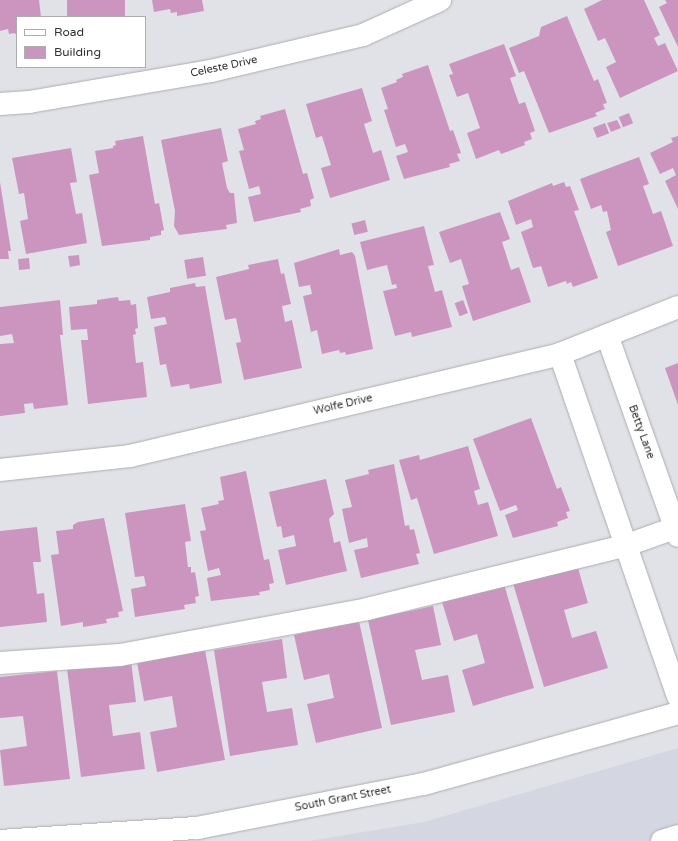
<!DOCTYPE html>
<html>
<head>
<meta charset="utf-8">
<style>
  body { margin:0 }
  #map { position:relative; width:678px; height:841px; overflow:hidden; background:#e1e2e7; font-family:"Varela Round",sans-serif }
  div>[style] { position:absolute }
  .built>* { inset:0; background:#d4d6e2 }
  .building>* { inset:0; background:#cc95bf; transform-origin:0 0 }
  .roads { filter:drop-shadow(0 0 1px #abacb0) drop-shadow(0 0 1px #abacb0) }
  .minor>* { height:22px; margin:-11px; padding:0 11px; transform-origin:11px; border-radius:11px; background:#fff }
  span { translate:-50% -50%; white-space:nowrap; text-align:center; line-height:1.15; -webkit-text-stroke:3px #fff; paint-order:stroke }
  .street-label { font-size:11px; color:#313233 }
  .legend { position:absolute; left:16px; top:16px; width:130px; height:52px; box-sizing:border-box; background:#fff; border:1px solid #adadad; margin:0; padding:5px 7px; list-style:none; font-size:12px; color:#313233 }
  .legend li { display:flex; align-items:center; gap:8px; height:20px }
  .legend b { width:20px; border:1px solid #adadad }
</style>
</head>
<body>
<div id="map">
  <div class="built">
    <div style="clip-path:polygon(678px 748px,678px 841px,309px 841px,424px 822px)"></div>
  </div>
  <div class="building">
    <div style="clip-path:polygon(0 0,39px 0,41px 17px,17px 17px,17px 35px,14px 33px,9px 34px,8px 29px,0 31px)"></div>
    <div style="left:67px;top:0;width:58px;height:17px"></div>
    <div style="clip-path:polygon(152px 0,202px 0,204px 11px,177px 16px,177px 12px,171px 13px,170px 9px,154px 12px)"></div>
    <div style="clip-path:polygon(602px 0,644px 0,660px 35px,654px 38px,658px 46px,665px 43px,678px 71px,620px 98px,606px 67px,616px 62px,605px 38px,598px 41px,584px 9px)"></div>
    <div style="clip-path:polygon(665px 0,678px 0,678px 47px,659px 7px,667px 3px)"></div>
    <div style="clip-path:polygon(567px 16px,594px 81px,598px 79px,607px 103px,603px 104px,605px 109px,595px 113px,597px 116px,549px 133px,524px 71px,519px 73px,509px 48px,539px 36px,541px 27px)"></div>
    <div style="clip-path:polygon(504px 44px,516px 76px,510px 78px,519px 104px,525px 102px,535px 131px,530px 133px,532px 139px,524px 142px,525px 145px,501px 154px,499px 150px,476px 159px,467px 133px,480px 128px,468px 93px,457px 97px,449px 75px,453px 74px,449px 64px)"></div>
    <div style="clip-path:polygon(428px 65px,450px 131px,453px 130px,461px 153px,457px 154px,460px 161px,449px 164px,450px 167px,404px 179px,396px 156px,408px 152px,405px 144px,396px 147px,384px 110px,388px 109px,381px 88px,397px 82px,396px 80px,403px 77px,402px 74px)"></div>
    <div style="clip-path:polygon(362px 88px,372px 121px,364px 124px,373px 153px,381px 150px,390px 180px,330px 198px,321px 168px,331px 165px,322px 136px,316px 138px,306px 104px)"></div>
    <div style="clip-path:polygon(285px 109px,303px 174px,307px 173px,314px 198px,310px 200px,311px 206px,300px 209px,301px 212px,254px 222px,248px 197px,261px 194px,259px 186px,249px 189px,239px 151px,244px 150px,238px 129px,256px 124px,255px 121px,261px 119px,260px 116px)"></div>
    <div style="left:629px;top:113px;width:11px;height:11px;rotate:68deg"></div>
    <div style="clip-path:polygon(617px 120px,621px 128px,611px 132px,607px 123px)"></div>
    <div style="left:605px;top:123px;width:11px;height:13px;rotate:68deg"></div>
    <div style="clip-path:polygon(221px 128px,228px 161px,222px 163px,227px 188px,230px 193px,234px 193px,237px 223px,226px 225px,227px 229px,179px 235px,174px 226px,175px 211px,161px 140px)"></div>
    <div style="clip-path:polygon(143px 136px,155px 204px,159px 203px,164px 230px,161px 231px,161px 235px,150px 237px,150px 240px,102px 246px,89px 175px,99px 173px,95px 151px,113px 148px,113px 146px,116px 145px,115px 141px)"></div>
    <div style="clip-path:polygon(678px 136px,678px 209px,665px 181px,676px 175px,673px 168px,660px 174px,650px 153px,673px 142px,671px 138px)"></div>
    <div style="clip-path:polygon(71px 148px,77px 182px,70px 183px,76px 214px,82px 213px,87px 243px,26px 254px,20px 221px,28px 219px,24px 193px,19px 194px,12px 158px)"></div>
    <div style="clip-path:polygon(639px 157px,649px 184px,643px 186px,653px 214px,661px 211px,673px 246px,618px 266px,606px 232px,611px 230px,607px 211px,603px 212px,601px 205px,591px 209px,580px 179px)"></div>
    <div style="clip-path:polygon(0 182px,11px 251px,8px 251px,9px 259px,0 259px)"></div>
    <div style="clip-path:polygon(564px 182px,566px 187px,570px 186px,579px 210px,574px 211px,598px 278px,573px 287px,571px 282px,567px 284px,566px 281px,548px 287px,541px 266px,533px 268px,521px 232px,533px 227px,531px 219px,516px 225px,508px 201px,552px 183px,553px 186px)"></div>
    <div style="clip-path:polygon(500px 212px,510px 239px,502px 242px,511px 270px,519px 267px,531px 302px,473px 321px,462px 286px,469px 284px,461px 259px,450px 263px,439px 232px)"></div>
    <div style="left:365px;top:220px;width:12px;height:14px;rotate:76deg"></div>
    <div style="clip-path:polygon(424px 226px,434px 265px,428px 266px,435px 292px,442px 290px,452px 327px,412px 337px,411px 332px,395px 336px,383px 291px,397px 288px,396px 284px,392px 285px,387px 265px,367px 270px,360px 242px)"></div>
    <div style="clip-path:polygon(339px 249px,340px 255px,352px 252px,355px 256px,373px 349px,346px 355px,345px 352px,340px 353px,339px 350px,322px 354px,317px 330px,311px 332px,303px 296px,312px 294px,310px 285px,299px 287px,294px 263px)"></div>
    <div style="clip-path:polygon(79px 255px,80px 265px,70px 267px,68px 256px)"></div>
    <div style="left:203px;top:257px;width:19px;height:19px;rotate:81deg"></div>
    <div style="left:29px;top:258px;width:11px;height:11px;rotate:85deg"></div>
    <div style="clip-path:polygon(278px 259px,281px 274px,284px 273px,291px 304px,282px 306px,285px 322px,292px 320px,302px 368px,244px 380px,236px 343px,241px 342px,236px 318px,225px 320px,216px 277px,249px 269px,248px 265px)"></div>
    <div style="clip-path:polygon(195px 283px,196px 287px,205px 286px,222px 383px,190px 389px,189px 384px,171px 387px,166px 364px,160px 365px,154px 327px,167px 324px,165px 317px,151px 319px,147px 297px,170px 292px,170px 288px)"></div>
    <div style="clip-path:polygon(118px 297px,119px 301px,130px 300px,131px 305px,136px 304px,138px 328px,135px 329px,136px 334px,133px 335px,136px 363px,143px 362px,147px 397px,88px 404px,81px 340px,88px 340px,87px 329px,71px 330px,69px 307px,97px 304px,97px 300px)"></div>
    <div style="clip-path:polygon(60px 300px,63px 335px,60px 335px,68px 405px,34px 409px,33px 403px,24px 404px,25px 413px,0 416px,0 344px,14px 343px,12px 334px,0 336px,0 307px)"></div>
    <div style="left:463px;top:300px;width:14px;height:9px;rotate:69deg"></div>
    <div style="clip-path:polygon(678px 363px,678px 405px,665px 368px)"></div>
    <div style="clip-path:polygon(531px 418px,557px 489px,561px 487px,570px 511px,566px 512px,568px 518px,557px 522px,558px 526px,513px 538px,505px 515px,518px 510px,516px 505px,500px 511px,473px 439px)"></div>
    <div style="clip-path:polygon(468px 446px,480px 489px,474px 491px,478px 505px,488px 502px,498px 536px,434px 554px,417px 498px,411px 500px,399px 460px,419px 455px,420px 460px)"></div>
    <div style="clip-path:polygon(394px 464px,405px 526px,409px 525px,410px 530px,414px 529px,420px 553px,416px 554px,419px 564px,361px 578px,354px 550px,368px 547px,367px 538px,349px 543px,342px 509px,352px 507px,345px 480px,369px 474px,368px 470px)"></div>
    <div style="clip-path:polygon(246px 471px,264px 560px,269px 559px,274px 583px,269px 584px,270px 590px,259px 592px,260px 595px,211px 601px,207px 578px,221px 575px,219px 568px,208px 571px,200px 531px,206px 530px,201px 508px,219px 504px,218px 501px,224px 500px,220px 477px)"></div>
    <div style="clip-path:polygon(326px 479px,334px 514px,329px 519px,334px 543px,340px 541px,347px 571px,286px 585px,278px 550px,296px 546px,294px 535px,283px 538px,281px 526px,277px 527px,269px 492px)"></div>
    <div style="clip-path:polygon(185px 504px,191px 541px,185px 542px,188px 567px,191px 567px,191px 573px,195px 572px,199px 596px,195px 597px,196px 603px,184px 605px,185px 609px,135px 617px,131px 589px,146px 586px,144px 576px,135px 577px,125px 513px)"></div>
    <div style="clip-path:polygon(104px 518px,123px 611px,118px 612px,119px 617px,106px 619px,107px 623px,83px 627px,83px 622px,61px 626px,51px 555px,59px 554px,56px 531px,73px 529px,73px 525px,78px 522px)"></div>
    <div style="clip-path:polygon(37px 527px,41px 562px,33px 562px,37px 594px,44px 593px,47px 622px,0 627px,0 531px)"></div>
    <div style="clip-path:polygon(576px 561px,588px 603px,564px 610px,572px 638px,596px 631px,608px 668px,544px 687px,512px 580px)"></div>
    <div style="clip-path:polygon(504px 584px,534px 688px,473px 706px,462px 670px,485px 663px,477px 634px,454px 641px,442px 602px)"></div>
    <div style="clip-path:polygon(433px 606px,441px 645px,415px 650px,422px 680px,448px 675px,455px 712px,391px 725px,368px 620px)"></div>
    <div style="clip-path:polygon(359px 621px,382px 728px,316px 743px,307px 704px,334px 698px,329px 674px,304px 680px,294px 635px)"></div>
    <div style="clip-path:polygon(282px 639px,287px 678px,262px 682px,267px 712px,292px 708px,298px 745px,230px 756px,214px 650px)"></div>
    <div style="clip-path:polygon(205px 650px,225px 760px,157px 772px,150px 732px,177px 727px,172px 696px,144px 701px,137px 662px)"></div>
    <div style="clip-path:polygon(131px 661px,136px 702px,109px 705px,113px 736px,140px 732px,145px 769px,81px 777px,67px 669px)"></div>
    <div style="clip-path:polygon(57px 671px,70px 779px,4px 786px,0 750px,27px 746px,23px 716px,0 718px,0 677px)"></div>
  </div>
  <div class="roads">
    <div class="minor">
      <div style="left:0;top:104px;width:29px;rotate:-4deg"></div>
      <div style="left:29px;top:102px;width:185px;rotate:-9.7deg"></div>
      <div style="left:211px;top:71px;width:156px;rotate:-13.3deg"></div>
      <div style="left:363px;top:35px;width:85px;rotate:-24.4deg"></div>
      <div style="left:607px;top:335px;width:213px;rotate:70.5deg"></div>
      <div style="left:560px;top:354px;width:362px;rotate:71deg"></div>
      <div style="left:0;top:470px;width:131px;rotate:-6.1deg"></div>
      <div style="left:130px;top:456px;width:442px;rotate:-13.3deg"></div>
      <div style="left:560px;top:354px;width:127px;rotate:-21.7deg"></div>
      <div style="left:0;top:663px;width:120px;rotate:-3.8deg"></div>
      <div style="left:120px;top:655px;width:251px;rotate:-10.5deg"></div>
      <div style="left:367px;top:609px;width:268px;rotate:-13.8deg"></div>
      <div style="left:627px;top:545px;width:51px;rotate:-19.5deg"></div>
      <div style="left:0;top:841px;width:197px;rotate:-3.8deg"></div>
      <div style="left:197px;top:828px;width:231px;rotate:-11deg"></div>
      <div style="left:424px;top:784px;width:264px;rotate:-15.6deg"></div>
      <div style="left:662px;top:841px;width:17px;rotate:-17deg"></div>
    </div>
  </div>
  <div class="street-label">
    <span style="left:224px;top:67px;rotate:-12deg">Celeste Drive</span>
    <span style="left:343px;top:405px;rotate:-13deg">Wolfe Drive</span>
    <span style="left:641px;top:432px;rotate:70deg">Betty Lane</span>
    <span style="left:343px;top:799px;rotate:-11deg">South Grant Street</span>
  </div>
  <ul class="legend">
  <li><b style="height:5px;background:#fff"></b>Road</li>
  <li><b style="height:11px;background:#cc95bf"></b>Building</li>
  </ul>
</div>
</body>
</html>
